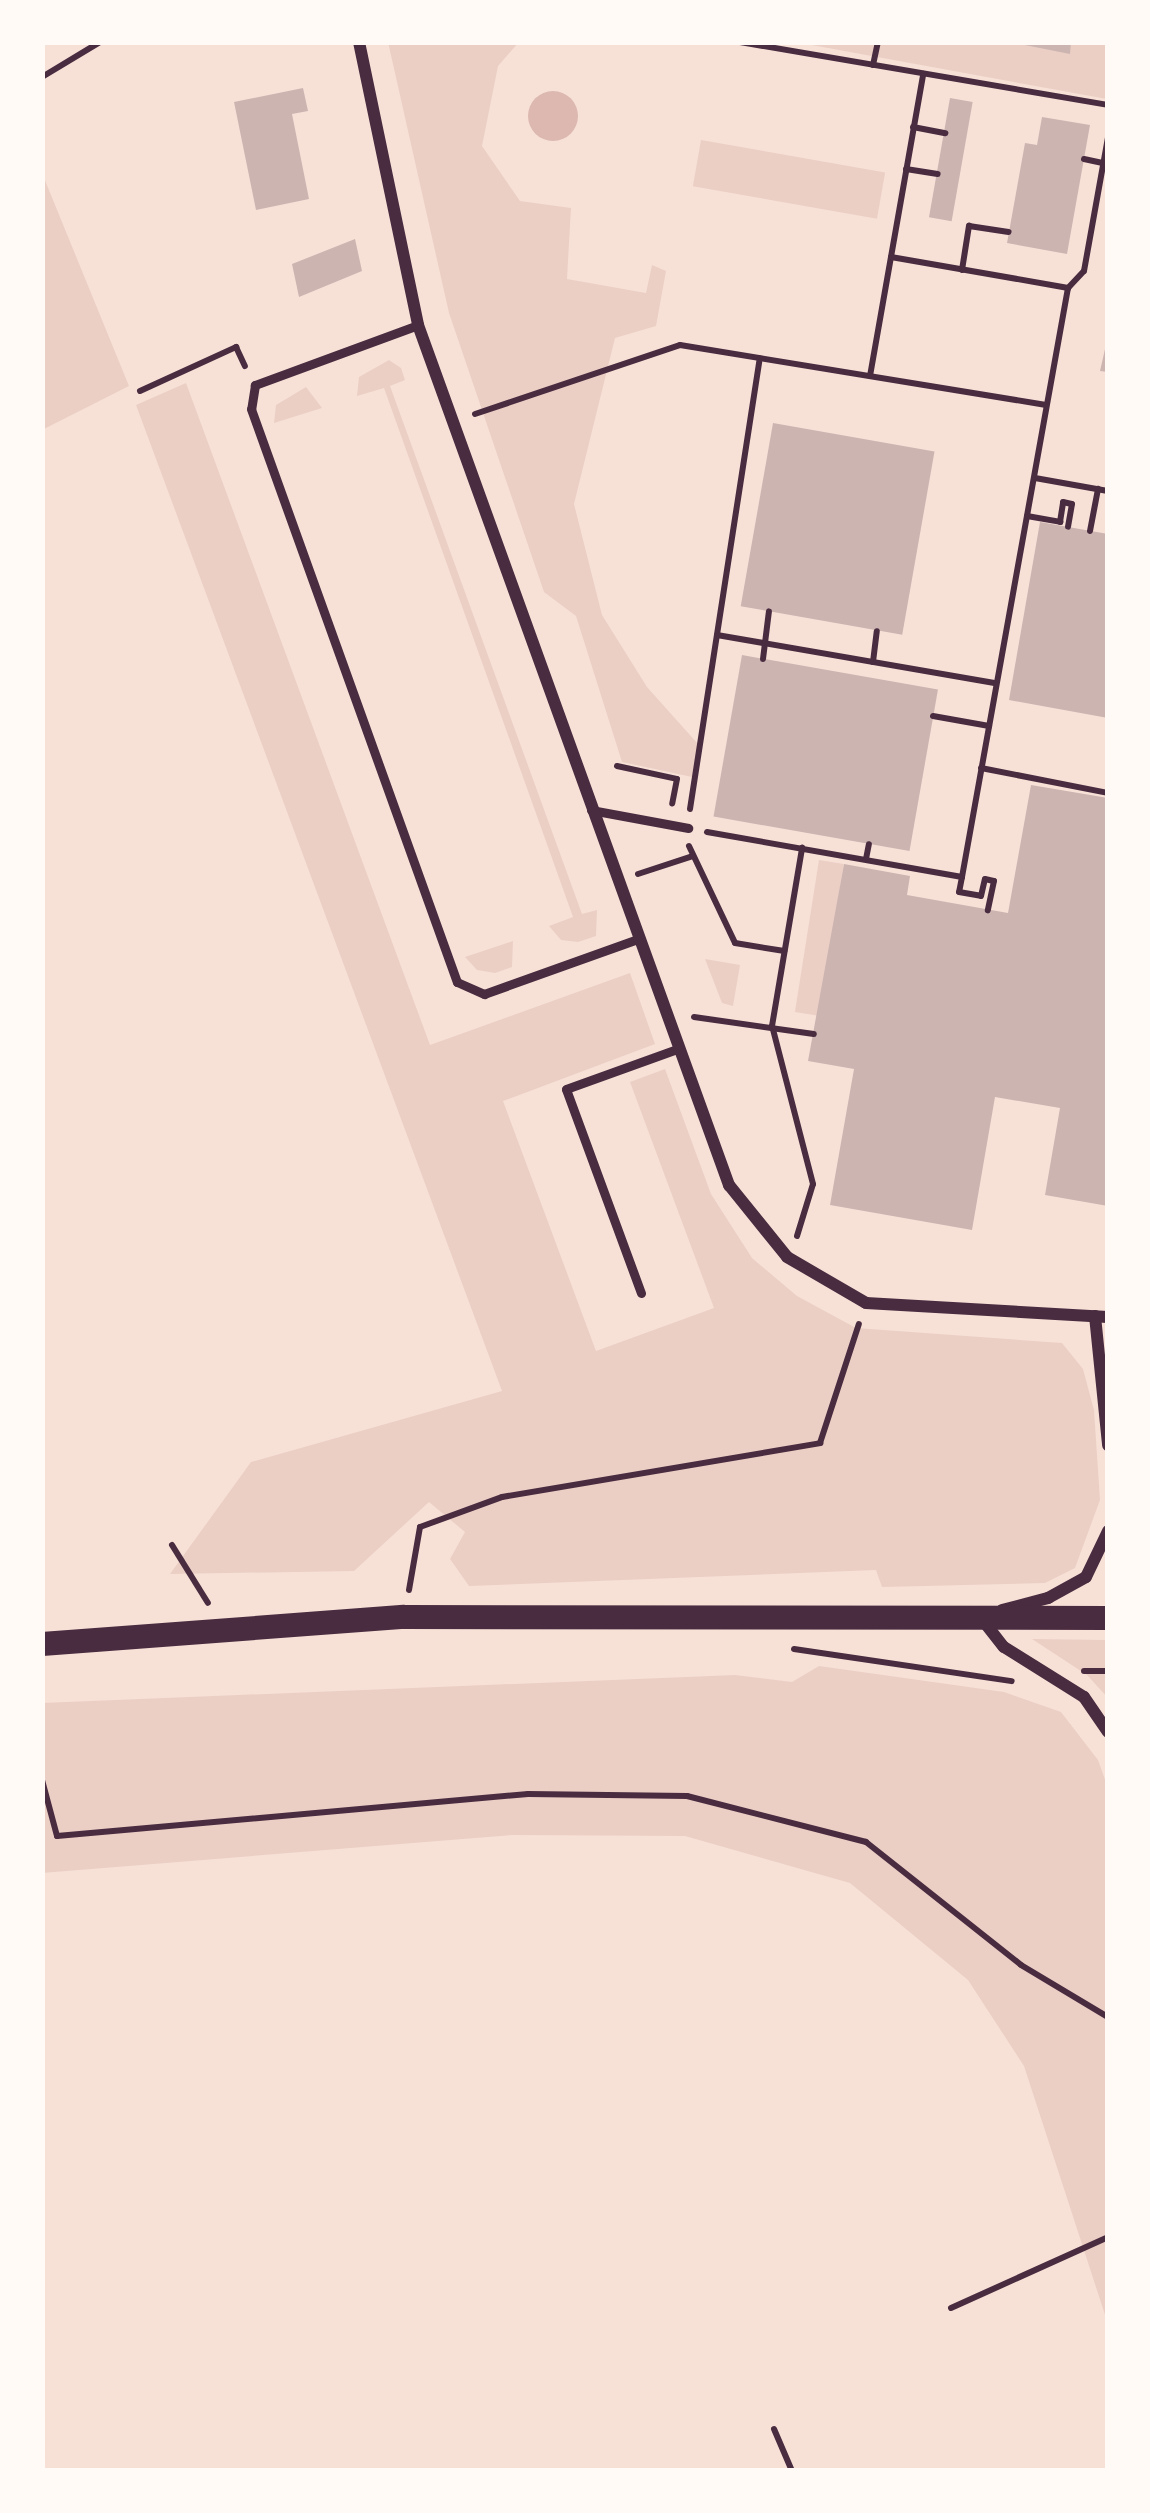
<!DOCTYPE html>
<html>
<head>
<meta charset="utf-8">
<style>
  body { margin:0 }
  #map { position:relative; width:1150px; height:2513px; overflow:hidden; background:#f7e1d7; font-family:"Space Grotesk",sans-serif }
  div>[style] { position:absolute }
  .green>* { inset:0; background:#ebcfc5; transform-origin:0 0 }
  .water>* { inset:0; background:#dcb8b0 }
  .round { border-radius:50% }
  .building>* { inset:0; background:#ccb4b1; transform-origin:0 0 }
  .path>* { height:6px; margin:-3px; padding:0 3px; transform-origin:3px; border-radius:3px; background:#4a2c40 }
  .service>* { height:9px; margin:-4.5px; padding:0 4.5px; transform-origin:4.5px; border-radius:4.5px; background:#4a2c40 }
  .minor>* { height:12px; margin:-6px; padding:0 6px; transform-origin:6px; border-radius:6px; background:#4a2c40 }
  .secondary>* { height:24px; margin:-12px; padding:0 12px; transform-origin:12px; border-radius:12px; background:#4a2c40 }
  span { translate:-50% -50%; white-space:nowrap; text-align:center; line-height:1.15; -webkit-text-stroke:9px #fffaf5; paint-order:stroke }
  .frame { position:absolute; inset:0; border:45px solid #fffaf5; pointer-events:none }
</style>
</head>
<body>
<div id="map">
  <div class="green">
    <div style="clip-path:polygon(388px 42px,519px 42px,498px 66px,482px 146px,520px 201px,571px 208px,567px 279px,646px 293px,652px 265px,666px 271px,656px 326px,615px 338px,574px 504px,602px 615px,647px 687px,698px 744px,692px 777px,622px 762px,576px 616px,544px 592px,449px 313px)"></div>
    <div style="clip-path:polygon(795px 42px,1108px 42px,1108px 95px,1107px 99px)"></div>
    <div style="left:701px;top:140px;width:187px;height:47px;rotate:10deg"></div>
    <div style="clip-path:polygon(42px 173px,129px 386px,42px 430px)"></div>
    <div style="clip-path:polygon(389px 360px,401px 368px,405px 380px,390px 386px,582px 914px,597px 910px,596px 936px,578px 942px,561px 940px,549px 926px,573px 917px,384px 388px,357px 396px,359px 377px)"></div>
    <div style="clip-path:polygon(186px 383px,430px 1045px,630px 973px,655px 1044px,503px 1101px,596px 1351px,714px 1308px,630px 1082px,665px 1069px,711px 1194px,752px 1258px,797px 1296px,856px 1328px,1062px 1343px,1083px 1369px,1094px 1410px,1100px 1500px,1075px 1568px,1045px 1583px,882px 1587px,876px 1570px,469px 1586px,450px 1559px,465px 1532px,429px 1502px,354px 1571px,170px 1574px,251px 1462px,502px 1391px,136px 405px)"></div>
    <div style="clip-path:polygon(306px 387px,322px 408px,274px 423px,276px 405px)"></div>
    <div style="left:819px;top:860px;width:25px;height:154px;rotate:9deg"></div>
    <div style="clip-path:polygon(513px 941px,512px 967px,495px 973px,477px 970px,465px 957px)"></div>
    <div style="clip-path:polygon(705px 959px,740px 965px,733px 1006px,722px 1003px)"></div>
    <div style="clip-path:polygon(1032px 1639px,1108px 1640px,1108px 1698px,1087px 1675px)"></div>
    <div style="clip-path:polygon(819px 1666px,1004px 1692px,1061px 1712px,1098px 1760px,1108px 1788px,1108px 2324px,1024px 2066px,968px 1980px,850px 1883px,685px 1836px,512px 1835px,42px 1873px,42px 1703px,735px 1675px,792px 1682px)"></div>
  </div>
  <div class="water">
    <div class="round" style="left:528px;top:91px;width:50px;height:50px"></div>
  </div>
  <div class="building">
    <div style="clip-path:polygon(1010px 42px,1071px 42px,1070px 54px)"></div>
    <div style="clip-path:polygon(303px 88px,308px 111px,292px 114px,309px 199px,256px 210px,234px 102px)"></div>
    <div style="left:950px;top:98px;width:23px;height:121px;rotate:10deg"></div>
    <div style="clip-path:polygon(1042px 117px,1090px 125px,1067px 254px,1007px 243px,1025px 143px,1037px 145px)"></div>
    <div style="clip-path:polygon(355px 239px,362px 271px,299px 297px,292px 264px)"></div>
    <div style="clip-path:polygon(1108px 336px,1108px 372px,1100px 371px)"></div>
    <div style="left:773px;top:423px;width:164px;height:186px;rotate:10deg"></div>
    <div style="clip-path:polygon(1040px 522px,1108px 534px,1108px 718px,1009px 700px)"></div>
    <div style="left:742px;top:655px;width:199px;height:164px;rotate:10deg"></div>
    <div style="clip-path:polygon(1031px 785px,1108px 798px,1108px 1206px,1045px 1195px,1060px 1108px,995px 1097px,972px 1230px,830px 1205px,854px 1069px,808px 1061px,844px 864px,910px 876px,907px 895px,1008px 913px)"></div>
  </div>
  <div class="path">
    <div style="left:740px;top:42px;width:373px;rotate:9.7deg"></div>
    <div style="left:873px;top:65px;width:24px;rotate:-78deg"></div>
    <div style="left:42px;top:77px;width:68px;rotate:-31.1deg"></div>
    <div style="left:913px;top:127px;width:33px;rotate:11deg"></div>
    <div style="left:1084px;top:159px;width:19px;rotate:12deg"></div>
    <div style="left:906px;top:169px;width:32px;rotate:9deg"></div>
    <div style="left:891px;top:257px;width:180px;rotate:9.9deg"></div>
    <div style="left:962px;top:270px;width:45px;rotate:-81deg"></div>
    <div style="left:969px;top:226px;width:40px;rotate:8.5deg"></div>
    <div style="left:870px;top:376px;width:307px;rotate:-80deg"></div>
    <div style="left:140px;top:391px;width:106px;rotate:-24.6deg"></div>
    <div style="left:236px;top:347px;width:21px;rotate:65deg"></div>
    <div style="left:475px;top:414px;width:216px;rotate:-18.6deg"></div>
    <div style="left:680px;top:345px;width:371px;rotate:9.3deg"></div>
    <div style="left:1035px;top:478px;width:74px;rotate:10.1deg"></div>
    <div style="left:1027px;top:516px;width:34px;rotate:10deg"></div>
    <div style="left:1060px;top:522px;width:20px;rotate:-81deg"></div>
    <div style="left:1063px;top:502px;width:9px;rotate:13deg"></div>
    <div style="left:1072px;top:504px;width:23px;rotate:100deg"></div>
    <div style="left:1090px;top:531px;width:43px;rotate:-79.2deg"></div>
    <div style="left:717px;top:635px;width:283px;rotate:9.8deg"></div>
    <div style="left:763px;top:659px;width:48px;rotate:-82.9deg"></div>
    <div style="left:873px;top:662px;width:31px;rotate:-83deg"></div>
    <div style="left:933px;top:716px;width:57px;rotate:10.1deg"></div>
    <div style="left:617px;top:766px;width:61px;rotate:12.2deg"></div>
    <div style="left:677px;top:779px;width:25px;rotate:101deg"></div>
    <div style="left:981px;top:768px;width:129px;rotate:11.1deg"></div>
    <div style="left:690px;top:809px;width:456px;rotate:-81.2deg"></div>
    <div style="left:707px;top:832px;width:259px;rotate:10deg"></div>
    <div style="left:962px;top:877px;width:598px;rotate:-79.8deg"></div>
    <div style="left:1068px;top:288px;width:23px;rotate:-47deg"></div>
    <div style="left:1084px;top:271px;width:136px;rotate:-79.8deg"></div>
    <div style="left:689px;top:846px;width:107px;rotate:64.6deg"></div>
    <div style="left:735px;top:943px;width:50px;rotate:9.3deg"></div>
    <div style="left:866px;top:859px;width:15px;rotate:-79deg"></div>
    <div style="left:638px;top:874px;width:55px;rotate:-18.1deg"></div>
    <div style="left:962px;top:877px;width:15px;rotate:101deg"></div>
    <div style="left:959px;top:892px;width:22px;rotate:10deg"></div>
    <div style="left:981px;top:896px;width:17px;rotate:-77deg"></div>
    <div style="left:985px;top:879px;width:9px;rotate:13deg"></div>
    <div style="left:994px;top:881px;width:30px;rotate:102deg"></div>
    <div style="left:694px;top:1017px;width:121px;rotate:8.1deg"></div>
    <div style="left:797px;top:1236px;width:54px;rotate:-72.9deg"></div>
    <div style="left:813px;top:1184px;width:163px;rotate:-104.5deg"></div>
    <div style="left:772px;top:1026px;width:181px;rotate:-80.4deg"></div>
    <div style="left:172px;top:1545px;width:68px;rotate:58.2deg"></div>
    <div style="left:409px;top:1590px;width:64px;rotate:-80.1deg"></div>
    <div style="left:420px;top:1527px;width:87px;rotate:-20.1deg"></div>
    <div style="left:502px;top:1497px;width:323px;rotate:-9.6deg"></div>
    <div style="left:820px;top:1443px;width:125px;rotate:-71.9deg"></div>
    <div style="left:794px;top:1649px;width:220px;rotate:8.4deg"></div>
    <div style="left:1084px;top:1671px;width:24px"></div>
    <div style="left:42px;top:1780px;width:58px;rotate:75deg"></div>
    <div style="left:57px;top:1836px;width:473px;rotate:-5.1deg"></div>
    <div style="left:528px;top:1794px;width:159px;rotate:0.7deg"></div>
    <div style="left:687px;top:1796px;width:185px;rotate:14.4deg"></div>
    <div style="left:866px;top:1842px;width:198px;rotate:38.4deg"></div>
    <div style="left:1021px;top:1965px;width:101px;rotate:30.9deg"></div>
    <div style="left:951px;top:2308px;width:172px;rotate:-24.3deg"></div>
    <div style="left:774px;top:2429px;width:46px;rotate:66.8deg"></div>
  </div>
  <div class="service">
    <div style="left:418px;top:325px;width:174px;rotate:159.8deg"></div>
    <div style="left:255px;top:385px;width:24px;rotate:99deg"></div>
    <div style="left:251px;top:409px;width:609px;rotate:70.23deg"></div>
    <div style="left:457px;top:982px;width:30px;rotate:24deg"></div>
    <div style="left:484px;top:994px;width:164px;rotate:-19.7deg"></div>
    <div style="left:591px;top:810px;width:99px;rotate:10.5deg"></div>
    <div style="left:641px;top:1293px;width:217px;rotate:-110.2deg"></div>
    <div style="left:566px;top:1089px;width:118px;rotate:-19.8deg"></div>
  </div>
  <div class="minor">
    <div style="left:359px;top:42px;width:289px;rotate:78.2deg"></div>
    <div style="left:418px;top:325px;width:915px;rotate:70.12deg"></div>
    <div style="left:729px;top:1185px;width:92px;rotate:51.1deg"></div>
    <div style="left:787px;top:1257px;width:91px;rotate:30.2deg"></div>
    <div style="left:866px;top:1303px;width:242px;rotate:3.3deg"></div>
    <div style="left:1095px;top:1316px;width:130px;rotate:84.2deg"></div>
    <div style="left:1002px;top:1610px;width:48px;rotate:-14.6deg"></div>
    <div style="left:1048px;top:1598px;width:43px;rotate:-28.9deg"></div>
    <div style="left:1086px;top:1577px;width:51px;rotate:-64.4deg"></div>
    <div style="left:981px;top:1618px;width:37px;rotate:52deg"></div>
    <div style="left:1004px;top:1647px;width:94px;rotate:32deg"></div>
    <div style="left:1084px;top:1697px;width:42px;rotate:55.6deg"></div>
  </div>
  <div class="secondary">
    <div style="left:42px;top:1644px;width:363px;rotate:-4.3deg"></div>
    <div style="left:404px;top:1617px;width:704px;rotate:0.08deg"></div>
  </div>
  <div class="frame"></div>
</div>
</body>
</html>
